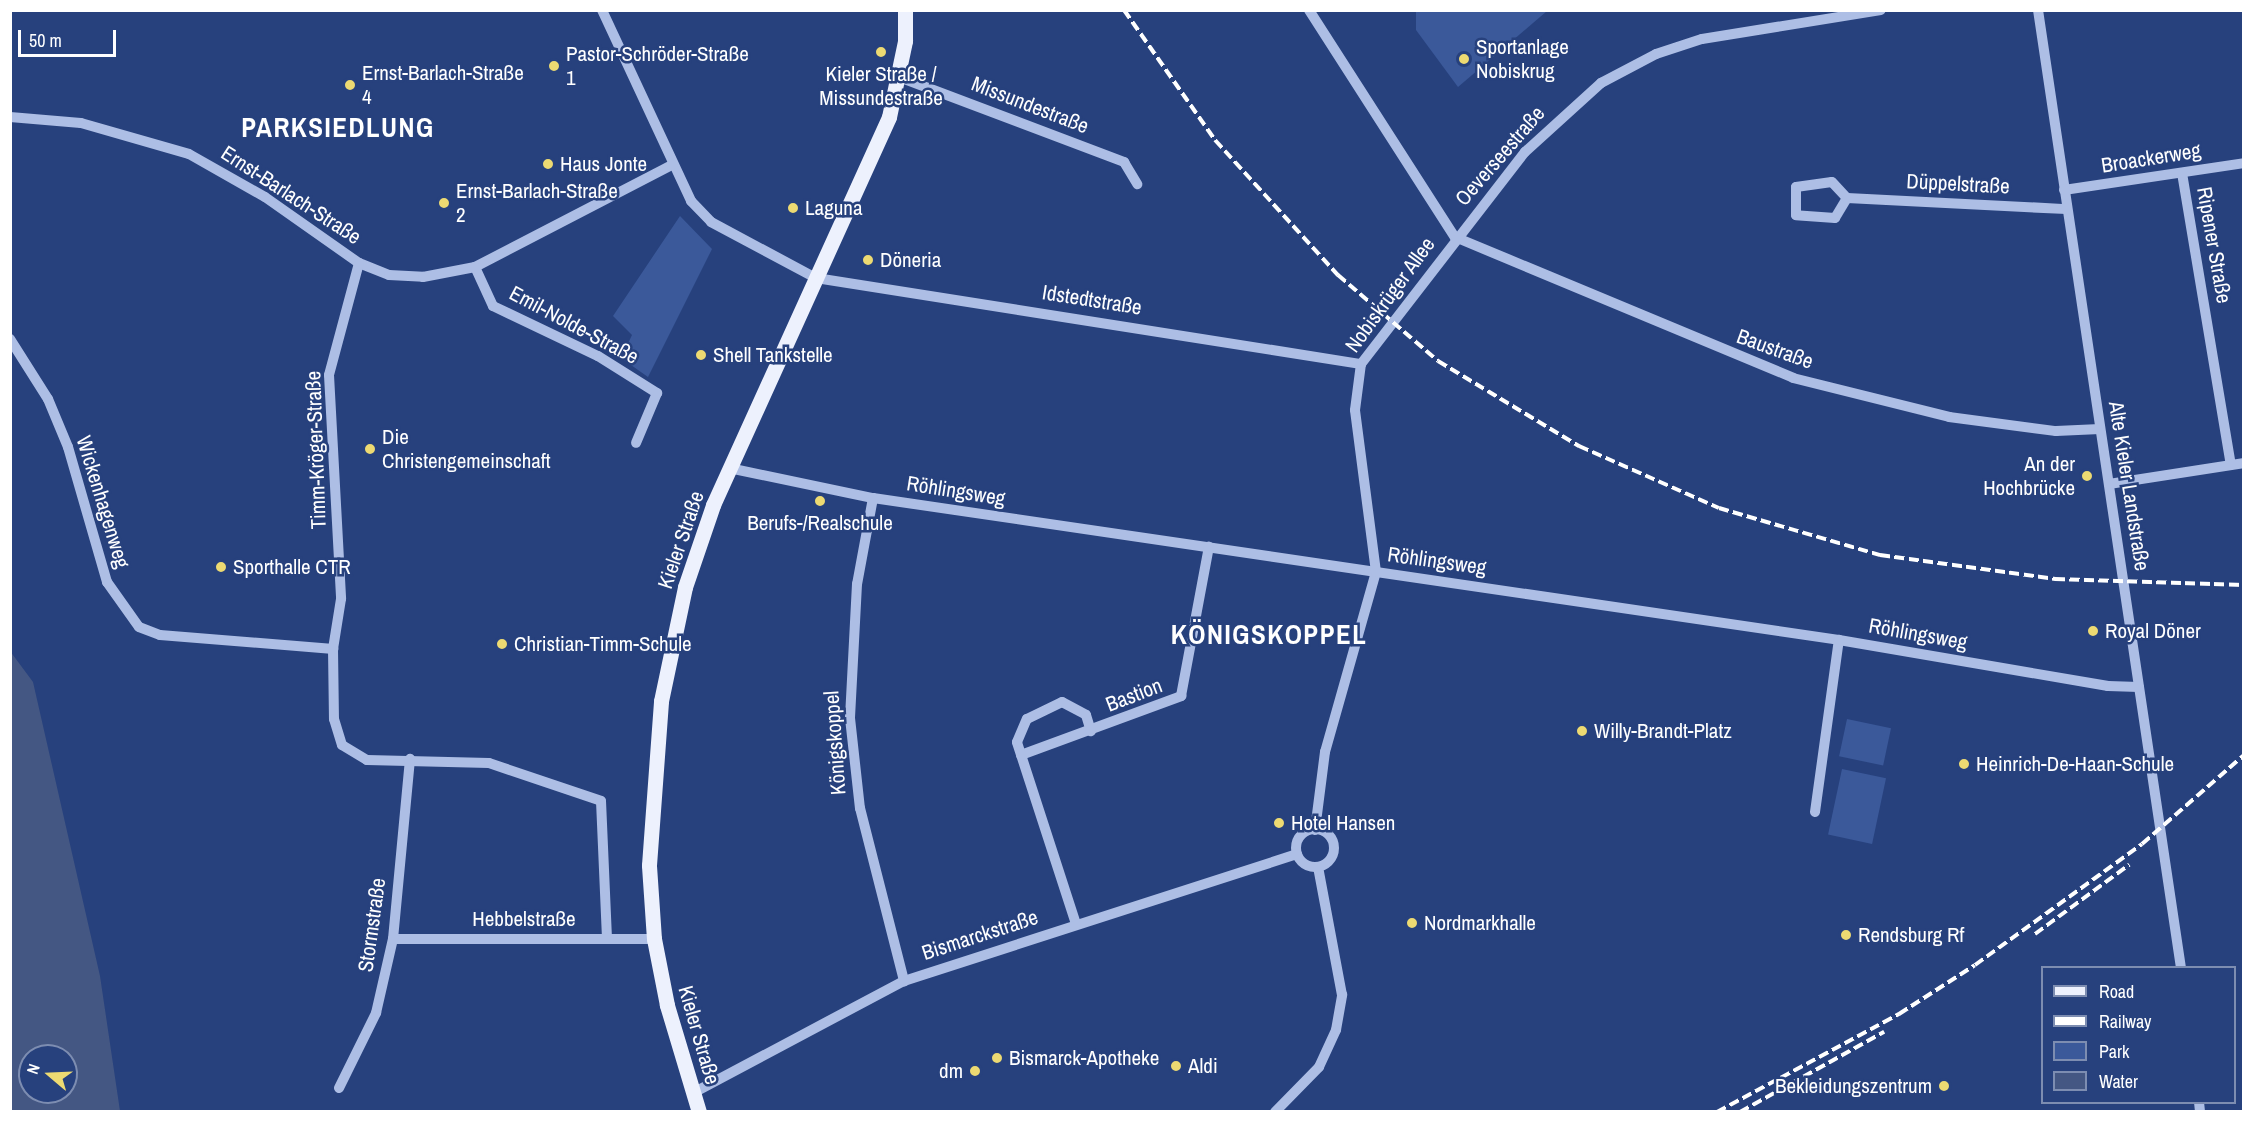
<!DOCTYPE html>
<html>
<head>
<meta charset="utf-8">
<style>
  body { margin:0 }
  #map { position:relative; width:2254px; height:1122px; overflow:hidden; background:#27417d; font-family:"Archivo Narrow",sans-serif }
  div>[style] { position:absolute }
  .green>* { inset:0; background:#3b599a; transform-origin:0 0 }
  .water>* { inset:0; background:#445783 }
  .minor>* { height:10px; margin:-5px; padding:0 5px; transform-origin:5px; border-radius:5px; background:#adbee5 }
  .minor>.ring { margin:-5px; padding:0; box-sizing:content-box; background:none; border:10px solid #adbee5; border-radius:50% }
  .major>* { height:15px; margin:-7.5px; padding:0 7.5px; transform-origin:7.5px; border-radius:7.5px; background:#edf1fd }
  .rail>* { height:4px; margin-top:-2px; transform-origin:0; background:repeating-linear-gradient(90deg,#fff 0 10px,transparent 0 14.5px) }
  .dots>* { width:16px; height:16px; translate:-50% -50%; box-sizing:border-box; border:3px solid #27417d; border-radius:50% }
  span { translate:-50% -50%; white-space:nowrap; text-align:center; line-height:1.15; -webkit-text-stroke:5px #27417d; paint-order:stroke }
  .poi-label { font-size:21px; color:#fff }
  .left { translate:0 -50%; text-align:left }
  .right { translate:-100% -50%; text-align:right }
  .street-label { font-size:21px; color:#fff }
  .district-label { font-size:27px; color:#fff; font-weight:700; letter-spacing:1.5px }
  .frame { position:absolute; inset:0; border:12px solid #fff; pointer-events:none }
  .legend { position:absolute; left:2041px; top:966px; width:195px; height:138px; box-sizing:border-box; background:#27417d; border:2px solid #7d8db1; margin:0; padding:8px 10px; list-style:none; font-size:18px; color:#fff }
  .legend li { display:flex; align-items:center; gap:12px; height:30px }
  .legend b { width:30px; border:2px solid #7d8db1 }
  .north { position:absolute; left:18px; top:1044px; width:60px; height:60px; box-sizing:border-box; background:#27417d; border:2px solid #7d8db1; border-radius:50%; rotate:289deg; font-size:16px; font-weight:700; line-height:24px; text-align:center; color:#fff }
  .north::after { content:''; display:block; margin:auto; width:21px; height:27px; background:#edda72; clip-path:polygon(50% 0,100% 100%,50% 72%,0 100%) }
  .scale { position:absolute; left:18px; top:30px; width:98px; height:27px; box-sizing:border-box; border:3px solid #fff; border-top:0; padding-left:8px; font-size:18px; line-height:21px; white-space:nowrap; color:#fff; -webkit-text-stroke:4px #27417d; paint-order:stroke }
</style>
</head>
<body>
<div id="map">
  <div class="green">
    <div style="clip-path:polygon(1416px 11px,1416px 10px,1547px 11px,1458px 87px,1416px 30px)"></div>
    <div style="clip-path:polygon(680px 216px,712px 249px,648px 377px,621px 358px,632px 335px,613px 316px)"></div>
    <div style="left:1847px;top:719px;width:45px;height:38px;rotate:12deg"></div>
    <div style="left:1842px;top:769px;width:45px;height:67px;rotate:12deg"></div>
  </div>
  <div class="water">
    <div style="clip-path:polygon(evenodd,10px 651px,33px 682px,100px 976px,120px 1111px,11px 1111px,10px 651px,30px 1056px,66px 1056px,66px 1092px,30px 1092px,30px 1056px)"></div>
  </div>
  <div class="minor">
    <div style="left:602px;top:10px;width:211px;rotate:65deg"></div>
    <div style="left:691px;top:201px;width:29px;rotate:46deg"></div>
    <div style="left:711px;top:222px;width:119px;rotate:28.1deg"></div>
    <div style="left:816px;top:278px;width:552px;rotate:8.97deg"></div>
    <div style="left:1309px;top:10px;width:270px;rotate:57.3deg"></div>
    <div style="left:2038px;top:10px;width:969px;rotate:81.51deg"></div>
    <div style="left:899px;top:77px;width:241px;rotate:20.7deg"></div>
    <div style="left:1124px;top:162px;width:26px;rotate:59deg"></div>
    <div style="left:10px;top:117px;width:71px;rotate:4.8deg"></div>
    <div style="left:81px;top:123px;width:112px;rotate:16deg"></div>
    <div style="left:189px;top:154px;width:87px;rotate:29.5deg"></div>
    <div style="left:265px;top:197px;width:115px;rotate:35.1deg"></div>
    <div style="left:359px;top:263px;width:32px;rotate:22deg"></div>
    <div style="left:389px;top:275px;width:34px;rotate:3deg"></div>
    <div style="left:423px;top:277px;width:53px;rotate:-10.9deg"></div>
    <div style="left:475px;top:267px;width:222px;rotate:-27.4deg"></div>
    <div style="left:2182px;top:173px;width:296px;rotate:80.5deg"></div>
    <div style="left:2064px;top:190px;width:182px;rotate:-8.5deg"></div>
    <div style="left:1847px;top:198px;width:23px;rotate:121deg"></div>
    <div style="left:1835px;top:218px;width:39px;rotate:-176deg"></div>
    <div style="left:1796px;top:215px;width:28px;rotate:-90deg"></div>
    <div style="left:1796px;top:187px;width:36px;rotate:-8deg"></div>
    <div style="left:1832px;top:182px;width:22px;rotate:47deg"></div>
    <div style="left:1847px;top:198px;width:220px;rotate:2.9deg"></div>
    <div style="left:1455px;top:237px;width:366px;rotate:22.6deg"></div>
    <div style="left:1793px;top:378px;width:161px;rotate:14deg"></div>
    <div style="left:1949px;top:417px;width:108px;rotate:7.5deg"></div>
    <div style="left:2056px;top:431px;width:44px;rotate:-2.6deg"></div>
    <div style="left:359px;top:263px;width:116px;rotate:105deg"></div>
    <div style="left:329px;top:375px;width:224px;rotate:86.9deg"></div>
    <div style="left:341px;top:599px;width:51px;rotate:99.1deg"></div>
    <div style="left:333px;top:649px;width:70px;rotate:89.2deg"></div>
    <div style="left:334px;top:719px;width:27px;rotate:73deg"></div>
    <div style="left:342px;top:745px;width:29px;rotate:31deg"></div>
    <div style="left:367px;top:760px;width:122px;rotate:1.4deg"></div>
    <div style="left:489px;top:763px;width:118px;rotate:18.7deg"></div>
    <div style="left:601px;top:801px;width:137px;rotate:87.5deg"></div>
    <div style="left:475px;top:267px;width:43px;rotate:65.2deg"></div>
    <div style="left:493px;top:306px;width:116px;rotate:25.5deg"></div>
    <div style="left:598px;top:356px;width:70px;rotate:32.1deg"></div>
    <div style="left:657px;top:393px;width:54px;rotate:112.8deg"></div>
    <div style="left:10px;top:339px;width:71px;rotate:57.7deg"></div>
    <div style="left:48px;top:399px;width:52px;rotate:67.4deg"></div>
    <div style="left:68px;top:447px;width:141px;rotate:73.9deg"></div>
    <div style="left:107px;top:582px;width:55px;rotate:54.6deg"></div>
    <div style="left:139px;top:627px;width:22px;rotate:21deg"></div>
    <div style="left:160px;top:635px;width:174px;rotate:4.6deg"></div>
    <div style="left:729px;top:468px;width:147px;rotate:11.8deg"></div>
    <div style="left:873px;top:498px;width:976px;rotate:8.36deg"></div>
    <div style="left:1839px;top:640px;width:273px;rotate:9.7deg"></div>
    <div style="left:2108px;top:686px;width:31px;rotate:2deg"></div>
    <div style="left:2109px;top:484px;width:137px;rotate:-8.8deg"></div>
    <div style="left:873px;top:498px;width:87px;rotate:100.5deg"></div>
    <div style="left:857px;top:584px;width:134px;rotate:93deg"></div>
    <div style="left:850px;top:718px;width:91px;rotate:83.7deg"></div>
    <div style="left:860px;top:808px;width:179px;rotate:75.7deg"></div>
    <div style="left:1021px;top:755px;width:171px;rotate:-20.2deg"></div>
    <div style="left:1181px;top:696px;width:152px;rotate:-79.4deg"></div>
    <div style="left:1815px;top:812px;width:174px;rotate:-82.1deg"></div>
    <div class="ring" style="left:1296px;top:829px;width:28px;height:28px"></div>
    <div style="left:1315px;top:830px;width:79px;rotate:-82.7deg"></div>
    <div style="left:1325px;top:752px;width:187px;rotate:-74.2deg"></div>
    <div style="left:1376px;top:572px;width:163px;rotate:-97.4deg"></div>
    <div style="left:1355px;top:410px;width:46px;rotate:-82.6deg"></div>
    <div style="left:1361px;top:364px;width:268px;rotate:-52.3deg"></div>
    <div style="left:1525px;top:152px;width:103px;rotate:-42.2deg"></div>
    <div style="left:1601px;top:83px;width:62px;rotate:-27.8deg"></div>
    <div style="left:1656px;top:54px;width:48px;rotate:-18.1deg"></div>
    <div style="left:1702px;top:39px;width:181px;rotate:-9.2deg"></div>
    <div style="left:1076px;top:924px;width:191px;rotate:-108deg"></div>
    <div style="left:1017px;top:742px;width:25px;rotate:-67deg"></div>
    <div style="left:1027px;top:719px;width:39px;rotate:-26deg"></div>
    <div style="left:1062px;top:702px;width:27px;rotate:28deg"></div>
    <div style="left:1086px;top:715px;width:17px;rotate:73deg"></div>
    <div style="left:393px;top:939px;width:261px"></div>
    <div style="left:339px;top:1088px;width:84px;rotate:-63.7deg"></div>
    <div style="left:376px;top:1013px;width:76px;rotate:-77.1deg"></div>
    <div style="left:393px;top:939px;width:181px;rotate:-84.6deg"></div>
    <div style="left:693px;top:1093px;width:239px;rotate:-28deg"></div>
    <div style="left:904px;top:981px;width:413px;rotate:-17.9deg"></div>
    <div style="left:2199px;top:1102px;width:10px;rotate:84deg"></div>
    <div style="left:1275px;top:1112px;width:63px;rotate:-45.6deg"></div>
    <div style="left:1319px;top:1067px;width:41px;rotate:-65.3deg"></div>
    <div style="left:1336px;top:1030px;width:36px;rotate:-80deg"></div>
    <div style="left:1342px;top:995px;width:130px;rotate:-100.6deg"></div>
  </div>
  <div class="major">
    <div style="left:699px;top:1112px;width:112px;rotate:-106.7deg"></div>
    <div style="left:667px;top:1005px;width:67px;rotate:-101.1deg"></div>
    <div style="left:654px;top:939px;width:74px;rotate:-93.9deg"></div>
    <div style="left:649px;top:865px;width:164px;rotate:-85.8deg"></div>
    <div style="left:661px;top:701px;width:116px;rotate:-78.1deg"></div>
    <div style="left:685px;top:587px;width:87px;rotate:-71.1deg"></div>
    <div style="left:713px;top:505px;width:426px;rotate:-65.6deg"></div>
    <div style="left:889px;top:117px;width:78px;rotate:-78.1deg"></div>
    <div style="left:905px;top:41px;width:31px;rotate:-90deg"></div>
  </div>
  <div class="rail">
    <div style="left:1124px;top:10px;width:159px;rotate:55deg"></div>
    <div style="left:1215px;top:140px;width:183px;rotate:47.7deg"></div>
    <div style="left:1338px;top:275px;width:132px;rotate:40.7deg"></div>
    <div style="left:1438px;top:361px;width:165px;rotate:31.1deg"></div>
    <div style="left:1579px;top:446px;width:153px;rotate:23.9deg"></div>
    <div style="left:1719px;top:508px;width:168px;rotate:16.3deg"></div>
    <div style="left:1880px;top:555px;width:177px;rotate:7.8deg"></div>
    <div style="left:2055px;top:579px;width:189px;rotate:1.8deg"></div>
    <div style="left:2035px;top:934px;width:117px;rotate:-36.3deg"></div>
    <div style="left:1717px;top:1112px;width:207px;rotate:-28.3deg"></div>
    <div style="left:1899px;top:1014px;width:90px;rotate:-32.8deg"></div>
    <div style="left:1975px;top:965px;width:206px;rotate:-35.9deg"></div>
    <div style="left:2142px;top:844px;width:135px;rotate:-41.1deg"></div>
    <div style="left:1740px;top:1112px;width:165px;rotate:-29.1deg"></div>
  </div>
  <div class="dots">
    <div style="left:881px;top:52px;background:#edda72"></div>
    <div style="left:1464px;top:59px;background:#edda72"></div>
    <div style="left:554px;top:66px;background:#edda72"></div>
    <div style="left:350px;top:85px;background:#edda72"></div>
    <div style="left:548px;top:164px;background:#edda72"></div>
    <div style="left:444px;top:203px;background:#edda72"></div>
    <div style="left:793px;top:208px;background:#edda72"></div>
    <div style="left:868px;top:260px;background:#edda72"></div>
    <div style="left:701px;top:355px;background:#edda72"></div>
    <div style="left:370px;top:449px;background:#edda72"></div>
    <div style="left:2087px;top:476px;background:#edda72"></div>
    <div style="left:820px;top:501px;background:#edda72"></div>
    <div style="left:221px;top:567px;background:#edda72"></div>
    <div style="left:2093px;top:631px;background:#edda72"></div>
    <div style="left:502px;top:644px;background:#edda72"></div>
    <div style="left:1582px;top:731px;background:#edda72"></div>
    <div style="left:1964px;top:764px;background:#edda72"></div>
    <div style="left:1279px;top:823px;background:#edda72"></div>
    <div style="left:1412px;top:923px;background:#edda72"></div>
    <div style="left:1846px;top:935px;background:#edda72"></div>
    <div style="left:997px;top:1058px;background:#edda72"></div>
    <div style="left:1176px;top:1066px;background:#edda72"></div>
    <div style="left:975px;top:1071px;background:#edda72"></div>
    <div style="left:1944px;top:1086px;background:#edda72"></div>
  </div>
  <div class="poi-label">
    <span class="left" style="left:1476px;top:59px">Sportanlage<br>Nobiskrug</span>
    <span class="left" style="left:566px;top:66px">Pastor-Schröder-Straße<br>1</span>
    <span class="left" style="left:362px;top:85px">Ernst-Barlach-Straße<br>4</span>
    <span style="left:881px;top:86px">Kieler Straße /<br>Missundestraße</span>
    <span class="left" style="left:560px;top:164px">Haus Jonte</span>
    <span class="left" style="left:456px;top:203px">Ernst-Barlach-Straße<br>2</span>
    <span class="left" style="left:805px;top:208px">Laguna</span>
    <span class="left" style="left:880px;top:260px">Döneria</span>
    <span class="left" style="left:713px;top:355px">Shell Tankstelle</span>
    <span class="left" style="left:382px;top:449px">Die<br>Christengemeinschaft</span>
    <span class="right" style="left:2075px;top:476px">An der<br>Hochbrücke</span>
    <span style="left:820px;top:523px">Berufs-/Realschule</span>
    <span class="left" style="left:233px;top:567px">Sporthalle CTR</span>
    <span class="left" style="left:2105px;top:631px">Royal Döner</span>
    <span class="left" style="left:514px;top:644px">Christian-Timm-Schule</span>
    <span class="left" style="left:1594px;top:731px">Willy-Brandt-Platz</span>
    <span class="left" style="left:1976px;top:764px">Heinrich-De-Haan-Schule</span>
    <span class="left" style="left:1291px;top:823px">Hotel Hansen</span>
    <span class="left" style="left:1424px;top:923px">Nordmarkhalle</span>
    <span class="left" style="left:1858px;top:935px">Rendsburg Rf</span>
    <span class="left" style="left:1009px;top:1058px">Bismarck-Apotheke</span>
    <span class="left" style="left:1188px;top:1066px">Aldi</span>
    <span class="right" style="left:963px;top:1071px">dm</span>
    <span class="right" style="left:1932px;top:1086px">Bekleidungszentrum</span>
  </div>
  <div class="street-label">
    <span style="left:1030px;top:105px;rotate:21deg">Missundestraße</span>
    <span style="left:1500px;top:156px;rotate:-49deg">Oeverseestraße</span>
    <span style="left:2151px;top:158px;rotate:-9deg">Broackerweg</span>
    <span style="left:1958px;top:184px;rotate:3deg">Düppelstraße</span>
    <span style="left:291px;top:195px;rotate:33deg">Ernst-Barlach-Straße</span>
    <span style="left:2214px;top:245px;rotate:80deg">Ripener Straße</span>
    <span style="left:1390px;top:295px;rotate:-54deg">Nobiskrüger Allee</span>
    <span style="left:1092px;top:300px;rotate:9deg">Idstedtstraße</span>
    <span style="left:574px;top:325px;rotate:28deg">Emil-Nolde-Straße</span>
    <span style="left:1775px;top:349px;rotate:20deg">Baustraße</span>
    <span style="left:316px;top:450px;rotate:-92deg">Timm-Kröger-Straße</span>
    <span style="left:2129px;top:486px;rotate:81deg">Alte Kieler Landstraße</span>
    <span style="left:956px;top:491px;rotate:9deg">Röhlingsweg</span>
    <span style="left:103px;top:502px;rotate:73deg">Wickenhagenweg</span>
    <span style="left:681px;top:540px;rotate:-71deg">Kieler Straße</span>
    <span style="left:1437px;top:561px;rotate:8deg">Röhlingsweg</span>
    <span style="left:1918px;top:634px;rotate:10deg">Röhlingsweg</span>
    <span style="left:1134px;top:695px;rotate:-21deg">Bastion</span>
    <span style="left:835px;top:743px;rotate:-94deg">Königskoppel</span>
    <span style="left:524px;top:919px">Hebbelstraße</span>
    <span style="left:372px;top:925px;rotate:-82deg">Stormstraße</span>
    <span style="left:980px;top:935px;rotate:-18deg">Bismarckstraße</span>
    <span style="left:699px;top:1035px;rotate:74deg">Kieler Straße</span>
  </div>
  <div class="district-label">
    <span style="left:338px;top:128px">PARKSIEDLUNG</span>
    <span style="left:1269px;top:635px">KÖNIGSKOPPEL</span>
  </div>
  <div class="frame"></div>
  <ul class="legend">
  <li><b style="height:8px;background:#edf1fd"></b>Road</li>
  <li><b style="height:8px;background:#fff"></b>Railway</li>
  <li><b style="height:16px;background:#3b599a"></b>Park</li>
  <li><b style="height:16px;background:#445783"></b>Water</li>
  </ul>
  <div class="north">N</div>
  <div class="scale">50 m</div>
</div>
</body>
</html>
